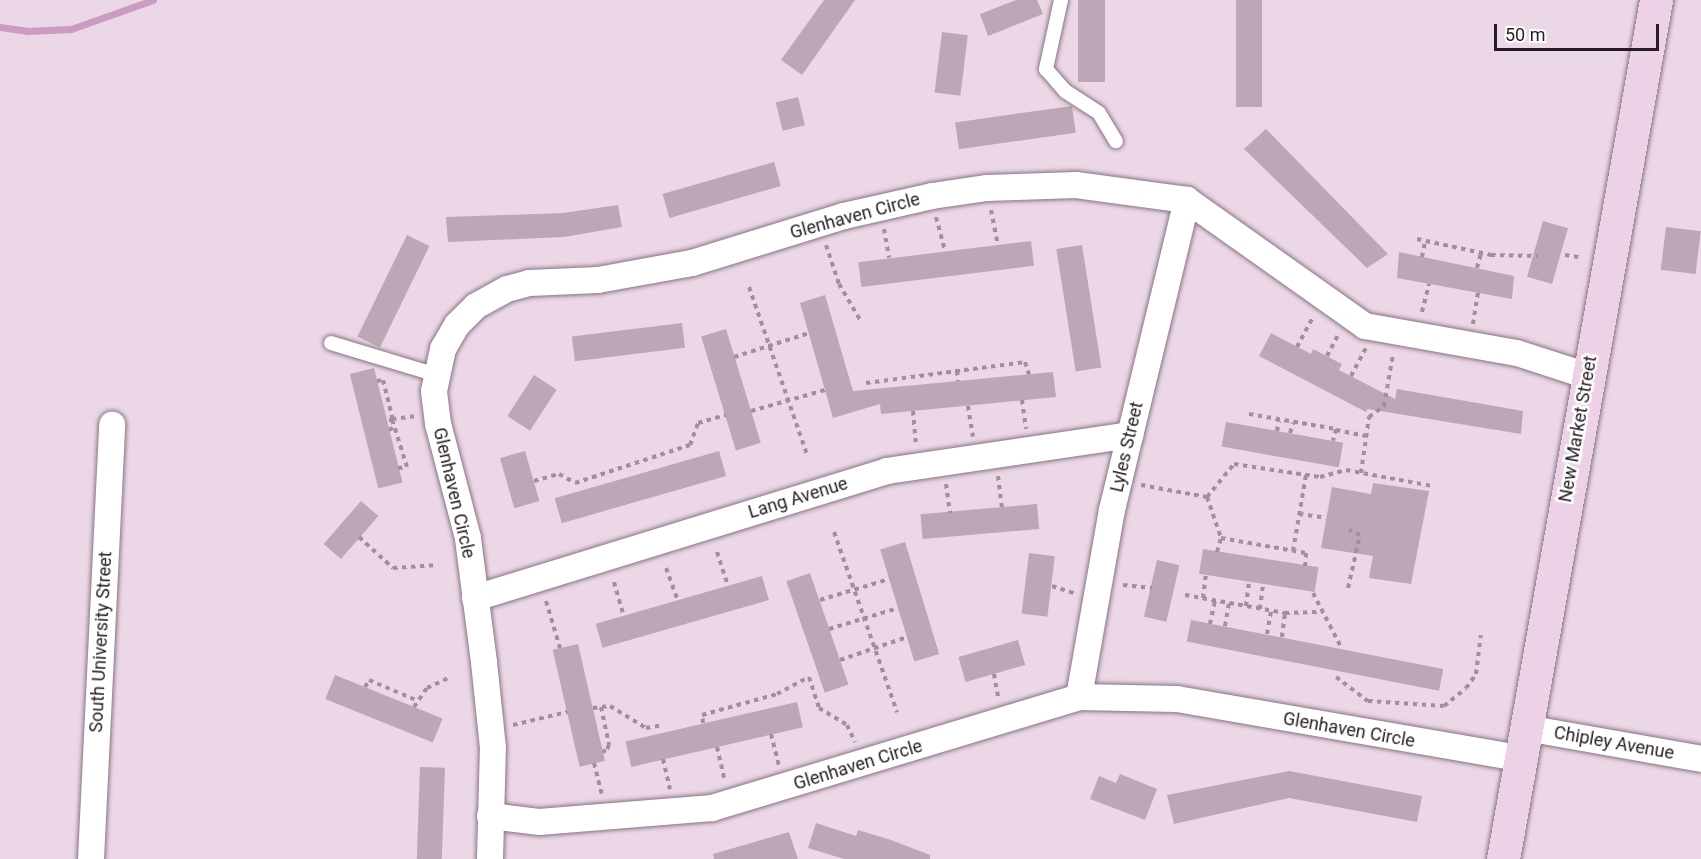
<!DOCTYPE html>
<html>
<head>
<meta charset="utf-8">
<style>
  body { margin:0 }
  #map { position:relative; width:1701px; height:859px; overflow:hidden; background:#ecd7e7; font-family:Roboto,sans-serif }
  div>[style] { position:absolute }
  .stream>* { height:7px; margin:-3.5px; padding:0 3.5px; transform-origin:3.5px; border-radius:3.5px; background:#cb9cc1 }
  .building>* { inset:0; background:#bba7b6; transform-origin:0 0 }
  .path>* { height:4px; margin-top:-2px; transform-origin:0; background:repeating-linear-gradient(90deg,#a0909c 0 4.5px,transparent 0 9px) }
  .roads { filter:drop-shadow(0 0 2px #877483) drop-shadow(0 0 2px #877483) }
  .lane>* { height:14px; margin:-7px; padding:0 7px; transform-origin:7px; border-radius:7px; background:#fff }
  .street>* { height:26px; margin:-13px; padding:0 13px; transform-origin:13px; border-radius:13px; background:#fff }
  .secondary>* { height:33px; margin:-16.5px; padding:0 16.5px; transform-origin:16.5px; border-radius:16.5px; background:#ecd1e7 }
  span { translate:-50% -50%; white-space:nowrap; text-align:center; line-height:1.15; -webkit-text-stroke:5px #fff; paint-order:stroke }
  .street-label { font-size:18px; color:#251d23 }
  .scale { position:absolute; left:1494px; top:24px; width:165px; height:27px; box-sizing:border-box; border:3px solid #251d23; border-top:0; padding-left:8px; font-size:18px; line-height:21px; white-space:nowrap; color:#251d23; -webkit-text-stroke:4px #fff; paint-order:stroke }
</style>
</head>
<body>
<div id="map">
  <div class="stream">
    <div style="left:0;top:27px;width:27px;rotate:8deg"></div>
    <div style="left:27px;top:31px;width:44px;rotate:-2.6deg"></div>
    <div style="left:71px;top:29px;width:87px;rotate:-19.5deg"></div>
  </div>
  <div class="building">
    <div style="clip-path:polygon(824px 0,855px 0,802px 75px,781px 60px)"></div>
    <div style="clip-path:polygon(1016px 0,1037px 0,1043px 14px,988px 36px,980px 14px)"></div>
    <div style="left:1078px;top:0;width:27px;height:82px"></div>
    <div style="left:1236px;top:0;width:26px;height:107px"></div>
    <div style="left:942px;top:32px;width:26px;height:61px;rotate:7deg"></div>
    <div style="left:798px;top:97px;width:29px;height:23px;rotate:76deg"></div>
    <div style="left:1072px;top:106px;width:27px;height:118px;rotate:82deg"></div>
    <div style="clip-path:polygon(1266px 129px,1388px 254px,1367px 268px,1244px 149px)"></div>
    <div style="left:774px;top:162px;width:25px;height:116px;rotate:74deg"></div>
    <div style="clip-path:polygon(618px 205px,622px 227px,564px 237px,448px 242px,446px 217px,563px 213px)"></div>
    <div style="left:1543px;top:221px;width:26px;height:58px;rotate:16deg"></div>
    <div style="left:1666px;top:227px;width:35px;height:43px;rotate:7deg"></div>
    <div style="left:407px;top:235px;width:25px;height:113px;rotate:26deg"></div>
    <div style="left:1031px;top:241px;width:25px;height:174px;rotate:83deg"></div>
    <div style="left:1082px;top:245px;width:124px;height:26px;rotate:81deg"></div>
    <div style="clip-path:polygon(1399px 252px,1514px 276px,1512px 299px,1397px 278px)"></div>
    <div style="clip-path:polygon(825px 295px,853px 391px,1053px 372px,1056px 397px,881px 414px,880px 404px,833px 418px,800px 303px)"></div>
    <div style="left:682px;top:323px;width:25px;height:111px;rotate:83deg"></div>
    <div style="left:726px;top:329px;width:119px;height:26px;rotate:73deg"></div>
    <div style="clip-path:polygon(1271px 333px,1311px 354px,1313px 349px,1342px 364px,1339px 370px,1395px 399px,1397px 389px,1523px 411px,1521px 434px,1368px 409px,1366px 412px,1259px 356px)"></div>
    <div style="left:374px;top:368px;width:118px;height:25px;rotate:76deg"></div>
    <div style="left:534px;top:375px;width:27px;height:49px;rotate:33deg"></div>
    <div style="left:1226px;top:422px;width:119px;height:25px;rotate:10deg"></div>
    <div style="left:525px;top:451px;width:52px;height:26px;rotate:74deg"></div>
    <div style="left:719px;top:451px;width:26px;height:171px;rotate:74deg"></div>
    <div style="clip-path:polygon(1373px 483px,1429px 491px,1411px 584px,1369px 578px,1373px 556px,1321px 548px,1332px 487px,1371px 494px)"></div>
    <div style="left:361px;top:501px;width:23px;height:57px;rotate:41deg"></div>
    <div style="left:1037px;top:504px;width:25px;height:117px;rotate:85deg"></div>
    <div style="left:905px;top:542px;width:117px;height:26px;rotate:73deg"></div>
    <div style="left:1203px;top:549px;width:117px;height:25px;rotate:9deg"></div>
    <div style="left:1029px;top:553px;width:26px;height:61px;rotate:7deg"></div>
    <div style="left:1157px;top:560px;width:23px;height:58px;rotate:13deg"></div>
    <div style="left:810px;top:573px;width:118px;height:25px;rotate:71deg"></div>
    <div style="left:762px;top:576px;width:25px;height:173px;rotate:74deg"></div>
    <div style="left:1191px;top:620px;width:257px;height:22px;rotate:11deg"></div>
    <div style="left:1018px;top:640px;width:26px;height:62px;rotate:74deg"></div>
    <div style="left:578px;top:644px;width:120px;height:26px;rotate:77deg"></div>
    <div style="left:335px;top:675px;width:116px;height:26px;rotate:22deg"></div>
    <div style="left:797px;top:702px;width:26px;height:176px;rotate:77deg"></div>
    <div style="left:420px;top:767px;width:25px;height:92px;rotate:2deg"></div>
    <div style="clip-path:polygon(1289px 771px,1422px 796px,1417px 822px,1289px 798px,1174px 824px,1167px 795px)"></div>
    <div style="clip-path:polygon(1120px 774px,1157px 789px,1145px 820px,1090px 799px,1099px 776px,1116px 783px)"></div>
    <div style="clip-path:polygon(816px 823px,856px 836px,858px 830px,891px 840px,930px 855px,930px 859px,844px 859px,808px 848px)"></div>
    <div style="clip-path:polygon(789px 832px,798px 859px,714px 859px,713px 854px)"></div>
  </div>
  <div class="path">
    <div style="left:991px;top:210px;width:36px;rotate:79deg"></div>
    <div style="left:936px;top:217px;width:35px;rotate:75deg"></div>
    <div style="left:884px;top:229px;width:29px;rotate:80deg"></div>
    <div style="left:1417px;top:239px;width:76px;rotate:12.2deg"></div>
    <div style="left:1491px;top:255px;width:47px;rotate:1.2deg"></div>
    <div style="left:826px;top:245px;width:41px;rotate:71.6deg"></div>
    <div style="left:839px;top:284px;width:45px;rotate:59.5deg"></div>
    <div style="left:1565px;top:255px;width:18px;rotate:9deg"></div>
    <div style="left:1422px;top:257px;width:16px;rotate:-79deg"></div>
    <div style="left:1477px;top:268px;width:16px;rotate:-75deg"></div>
    <div style="left:749px;top:287px;width:180px;rotate:70.9deg"></div>
    <div style="left:1422px;top:312px;width:29px;rotate:-76deg"></div>
    <div style="left:1473px;top:324px;width:32px;rotate:-81deg"></div>
    <div style="left:1297px;top:347px;width:34px;rotate:-62deg"></div>
    <div style="left:1327px;top:356px;width:24px;rotate:-62deg"></div>
    <div style="left:734px;top:357px;width:79px;rotate:-17.7deg"></div>
    <div style="left:957px;top:371px;width:10px;rotate:84deg"></div>
    <div style="left:1351px;top:376px;width:32px;rotate:-62deg"></div>
    <div style="left:377px;top:381px;width:6px;rotate:-9deg"></div>
    <div style="left:383px;top:380px;width:41px;rotate:76deg"></div>
    <div style="left:393px;top:420px;width:6px;rotate:180deg"></div>
    <div style="left:866px;top:383px;width:160px;rotate:-7.5deg"></div>
    <div style="left:1025px;top:362px;width:13px;rotate:72deg"></div>
    <div style="left:1022px;top:400px;width:29px;rotate:82deg"></div>
    <div style="left:968px;top:406px;width:31px;rotate:81deg"></div>
    <div style="left:751px;top:411px;width:77px;rotate:-15.8deg"></div>
    <div style="left:913px;top:411px;width:32px;rotate:85deg"></div>
    <div style="left:1249px;top:414px;width:88px;rotate:9.8deg"></div>
    <div style="left:1336px;top:429px;width:12px;rotate:104deg"></div>
    <div style="left:389px;top:430px;width:7px;rotate:-27deg"></div>
    <div style="left:1336px;top:430px;width:31px;rotate:11deg"></div>
    <div style="left:1277px;top:431px;width:10px;rotate:-79deg"></div>
    <div style="left:1290px;top:433px;width:10px;rotate:-73deg"></div>
    <div style="left:398px;top:468px;width:9px;rotate:-6deg"></div>
    <div style="left:407px;top:467px;width:50px;rotate:-107.4deg"></div>
    <div style="left:392px;top:419px;width:23px;rotate:-7deg"></div>
    <div style="left:1361px;top:473px;width:57px;rotate:-81.9deg"></div>
    <div style="left:1369px;top:417px;width:19px;rotate:-36deg"></div>
    <div style="left:1384px;top:406px;width:53px;rotate:-80.2deg"></div>
    <div style="left:998px;top:476px;width:32px;rotate:83deg"></div>
    <div style="left:534px;top:481px;width:26px;rotate:-16deg"></div>
    <div style="left:559px;top:474px;width:18px;rotate:29deg"></div>
    <div style="left:575px;top:483px;width:121px;rotate:-18.3deg"></div>
    <div style="left:690px;top:445px;width:23px;rotate:-70deg"></div>
    <div style="left:698px;top:423px;width:29px;rotate:-16deg"></div>
    <div style="left:946px;top:484px;width:29px;rotate:82deg"></div>
    <div style="left:1141px;top:485px;width:67px;rotate:10.3deg"></div>
    <div style="left:1207px;top:497px;width:43px;rotate:71.1deg"></div>
    <div style="left:1207px;top:497px;width:43px;rotate:-50.7deg"></div>
    <div style="left:1234px;top:464px;width:87px;rotate:8.6deg"></div>
    <div style="left:1320px;top:477px;width:27px;rotate:-15deg"></div>
    <div style="left:1346px;top:470px;width:87px;rotate:10.5deg"></div>
    <div style="left:1299px;top:514px;width:27px;rotate:8deg"></div>
    <div style="left:834px;top:532px;width:191px;rotate:70.7deg"></div>
    <div style="left:359px;top:537px;width:46px;rotate:42.4deg"></div>
    <div style="left:393px;top:568px;width:45px;rotate:-3.8deg"></div>
    <div style="left:1293px;top:551px;width:77px;rotate:-80.3deg"></div>
    <div style="left:717px;top:552px;width:35px;rotate:72deg"></div>
    <div style="left:1217px;top:552px;width:15px;rotate:-74deg"></div>
    <div style="left:1221px;top:538px;width:86px;rotate:10deg"></div>
    <div style="left:1306px;top:553px;width:13px;rotate:94deg"></div>
    <div style="left:666px;top:568px;width:33px;rotate:70deg"></div>
    <div style="left:614px;top:582px;width:32px;rotate:74deg"></div>
    <div style="left:1123px;top:585px;width:29px;rotate:6deg"></div>
    <div style="left:1052px;top:586px;width:23px;rotate:18deg"></div>
    <div style="left:1348px;top:588px;width:54px;rotate:-77.2deg"></div>
    <div style="left:1360px;top:535px;width:12px;rotate:-156deg"></div>
    <div style="left:1313px;top:593px;width:61px;rotate:62.6deg"></div>
    <div style="left:1185px;top:595px;width:102px;rotate:10.2deg"></div>
    <div style="left:1285px;top:613px;width:38px;rotate:-2deg"></div>
    <div style="left:1203px;top:598px;width:23px;rotate:-83deg"></div>
    <div style="left:820px;top:600px;width:72px;rotate:-16.9deg"></div>
    <div style="left:546px;top:601px;width:49px;rotate:73.4deg"></div>
    <div style="left:1246px;top:606px;width:24px;rotate:-83deg"></div>
    <div style="left:1260px;top:609px;width:24px;rotate:-83deg"></div>
    <div style="left:1210px;top:624px;width:24px;rotate:-78deg"></div>
    <div style="left:1225px;top:626px;width:23px;rotate:-80deg"></div>
    <div style="left:829px;top:629px;width:72px;rotate:-16.9deg"></div>
    <div style="left:1267px;top:634px;width:23px;rotate:-80deg"></div>
    <div style="left:1282px;top:637px;width:24px;rotate:-83deg"></div>
    <div style="left:840px;top:660px;width:71px;rotate:-18.9deg"></div>
    <div style="left:994px;top:674px;width:23px;rotate:80deg"></div>
    <div style="left:1336px;top:677px;width:40px;rotate:37deg"></div>
    <div style="left:1368px;top:701px;width:76px;rotate:3.8deg"></div>
    <div style="left:1444px;top:706px;width:28px;rotate:-39deg"></div>
    <div style="left:1466px;top:688px;width:17px;rotate:-54deg"></div>
    <div style="left:1476px;top:674px;width:39px;rotate:-83deg"></div>
    <div style="left:365px;top:687px;width:8px;rotate:-60deg"></div>
    <div style="left:369px;top:680px;width:51px;rotate:23.1deg"></div>
    <div style="left:414px;top:707px;width:23px;rotate:-56deg"></div>
    <div style="left:427px;top:688px;width:23px;rotate:-25deg"></div>
    <div style="left:601px;top:707px;width:39px;rotate:78deg"></div>
    <div style="left:609px;top:745px;width:8px;rotate:113deg"></div>
    <div style="left:606px;top:752px;width:4px;rotate:-153deg"></div>
    <div style="left:593px;top:708px;width:17px;rotate:-7deg"></div>
    <div style="left:610px;top:706px;width:42px;rotate:31.4deg"></div>
    <div style="left:646px;top:728px;width:17px;rotate:-10deg"></div>
    <div style="left:703px;top:723px;width:8px;rotate:-97deg"></div>
    <div style="left:702px;top:715px;width:78px;rotate:-15.6deg"></div>
    <div style="left:777px;top:694px;width:36px;rotate:-28deg"></div>
    <div style="left:809px;top:677px;width:33px;rotate:72deg"></div>
    <div style="left:819px;top:708px;width:33px;rotate:31deg"></div>
    <div style="left:847px;top:725px;width:19px;rotate:65deg"></div>
    <div style="left:513px;top:725px;width:56px;rotate:-13.5deg"></div>
    <div style="left:771px;top:734px;width:32px;rotate:76deg"></div>
    <div style="left:717px;top:747px;width:35px;rotate:77deg"></div>
    <div style="left:663px;top:759px;width:31px;rotate:77deg"></div>
    <div style="left:594px;top:763px;width:33px;rotate:76deg"></div>
  </div>
  <div class="roads">
    <div class="lane">
      <div style="left:1061px;top:0;width:71px;rotate:102.3deg"></div>
      <div style="left:1046px;top:69px;width:29px;rotate:49deg"></div>
      <div style="left:1065px;top:91px;width:40px;rotate:32.9deg"></div>
      <div style="left:1099px;top:113px;width:33px;rotate:59deg"></div>
      <div style="left:331px;top:343px;width:111px;rotate:16.8deg"></div>
    </div>
    <div class="street">
      <div style="left:475px;top:598px;width:431px;rotate:-17.1deg"></div>
      <div style="left:887px;top:471px;width:246px;rotate:-8.4deg"></div>
      <div style="left:1079px;top:697px;width:190px;rotate:-80deg"></div>
      <div style="left:1112px;top:510px;width:319px;rotate:-76.4deg"></div>
      <div style="left:1526px;top:728px;width:178px;rotate:10deg"></div>
      <div style="left:490px;top:816px;width:49px;rotate:7deg"></div>
      <div style="left:539px;top:822px;width:174px;rotate:-4.6deg"></div>
      <div style="left:712px;top:808px;width:383px;rotate:-16.8deg"></div>
      <div style="left:1079px;top:697px;width:98px;rotate:1.2deg"></div>
      <div style="left:1177px;top:699px;width:346px;rotate:9.8deg"></div>
      <div style="left:91px;top:859px;width:435px;rotate:-87.2deg"></div>
      <div style="left:490px;top:859px;width:111px;rotate:-88.5deg"></div>
      <div style="left:493px;top:748px;width:86px;rotate:-96deg"></div>
      <div style="left:484px;top:662px;width:125px;rotate:-97.4deg"></div>
      <div style="left:468px;top:538px;width:118px;rotate:-104.7deg"></div>
      <div style="left:438px;top:424px;width:33px;rotate:-97deg"></div>
      <div style="left:434px;top:391px;width:43px;rotate:-77.9deg"></div>
      <div style="left:443px;top:349px;width:28px;rotate:-60deg"></div>
      <div style="left:457px;top:325px;width:27px;rotate:-45deg"></div>
      <div style="left:476px;top:306px;width:35px;rotate:-29deg"></div>
      <div style="left:507px;top:289px;width:23px;rotate:-15deg"></div>
      <div style="left:529px;top:283px;width:69px;rotate:-2.5deg"></div>
      <div style="left:598px;top:280px;width:96px;rotate:-10.3deg"></div>
      <div style="left:692px;top:263px;width:159px;rotate:-17.2deg"></div>
      <div style="left:844px;top:216px;width:90px;rotate:-12.8deg"></div>
      <div style="left:932px;top:196px;width:56px;rotate:-8.3deg"></div>
      <div style="left:987px;top:188px;width:89px;rotate:-1.9deg"></div>
      <div style="left:1076px;top:185px;width:112px;rotate:7.7deg"></div>
      <div style="left:1187px;top:200px;width:218px;rotate:35.3deg"></div>
      <div style="left:1365px;top:326px;width:154px;rotate:10.1deg"></div>
      <div style="left:1517px;top:353px;width:75px;rotate:17.9deg"></div>
    </div>
    <div class="secondary">
      <div style="left:1503px;top:859px;width:873px;rotate:-79.9deg"></div>
    </div>
  </div>
  <div class="street-label">
    <span style="left:855px;top:216px;rotate:-15deg">Glenhaven Circle</span>
    <span style="left:1578px;top:429px;rotate:-80deg">New Market Street</span>
    <span style="left:1127px;top:447px;rotate:-77deg">Lyles Street</span>
    <span style="left:454px;top:493px;rotate:77deg">Glenhaven Circle</span>
    <span style="left:798px;top:498px;rotate:-17deg">Lang Avenue</span>
    <span style="left:101px;top:642px;rotate:-87deg">South University Street</span>
    <span style="left:1349px;top:730px;rotate:10deg">Glenhaven Circle</span>
    <span style="left:1614px;top:743px;rotate:10deg">Chipley Avenue</span>
    <span style="left:858px;top:765px;rotate:-17deg">Glenhaven Circle</span>
  </div>
  <div class="scale">50 m</div>
</div>
</body>
</html>
